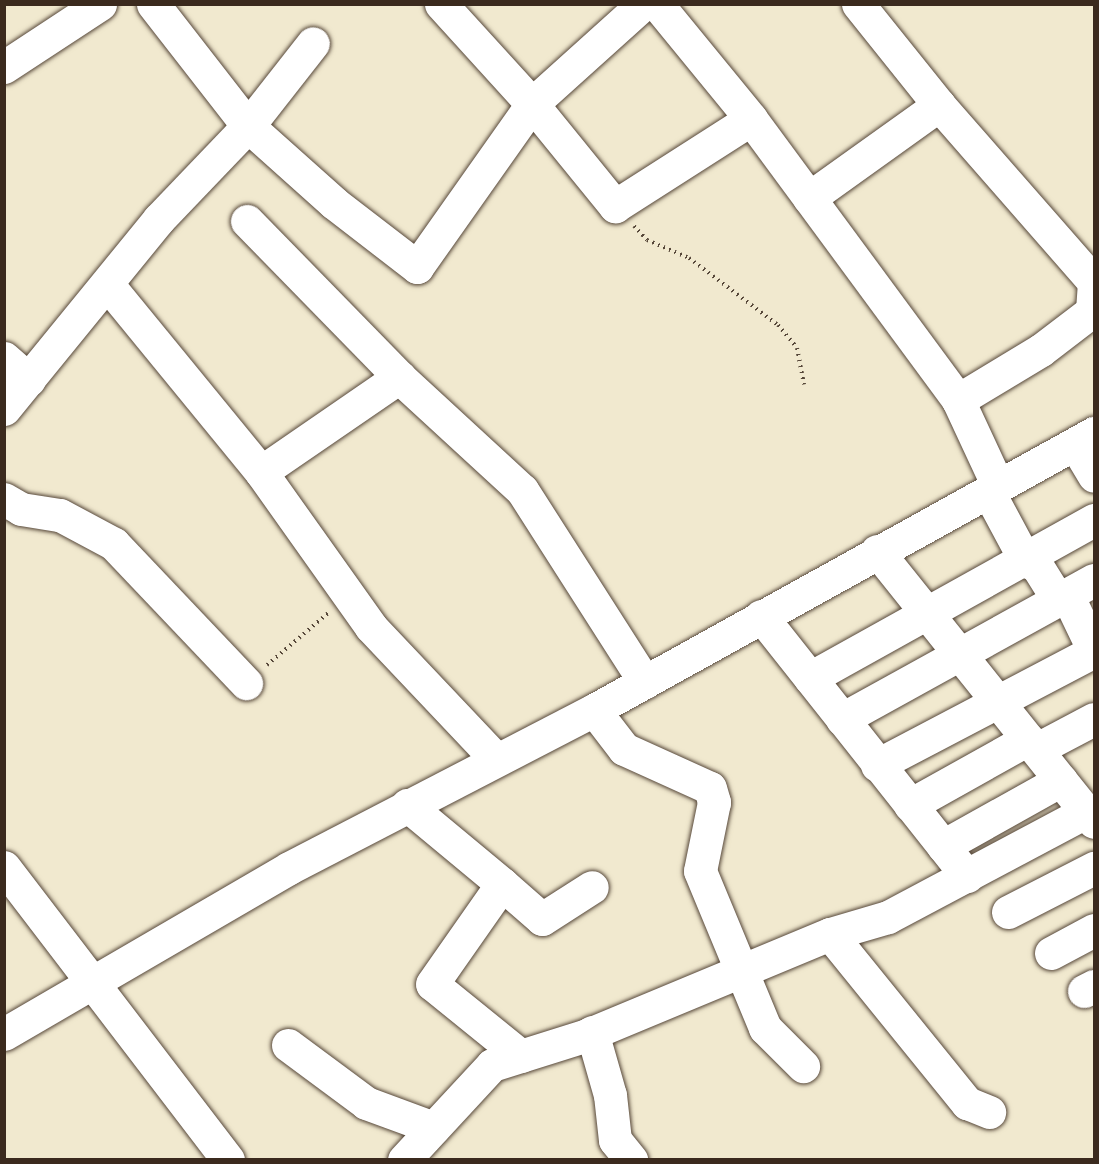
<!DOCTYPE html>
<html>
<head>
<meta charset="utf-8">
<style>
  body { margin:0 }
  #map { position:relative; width:1099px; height:1164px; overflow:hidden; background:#f1e9cf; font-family:Sriracha,sans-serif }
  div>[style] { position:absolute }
  .path>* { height:4px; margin-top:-2px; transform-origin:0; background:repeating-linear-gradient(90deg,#564739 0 1.5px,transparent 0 6px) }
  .roads { filter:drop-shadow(0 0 2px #564739) drop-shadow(0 0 2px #564739) }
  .minor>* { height:33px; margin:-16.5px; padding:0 16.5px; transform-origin:16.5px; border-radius:16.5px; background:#fff }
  span { translate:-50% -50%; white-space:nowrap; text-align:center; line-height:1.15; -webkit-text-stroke:5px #fbf7ec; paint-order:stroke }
  .frame { position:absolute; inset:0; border:6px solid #3b2a1e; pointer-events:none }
</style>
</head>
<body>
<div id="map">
  <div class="path">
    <div style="left:634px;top:226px;width:19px;rotate:47deg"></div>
    <div style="left:647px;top:240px;width:46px;rotate:23.2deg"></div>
    <div style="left:689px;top:258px;width:111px;rotate:37deg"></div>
    <div style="left:778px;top:325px;width:30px;rotate:50deg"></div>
    <div style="left:797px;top:348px;width:37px;rotate:79deg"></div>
    <div style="left:267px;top:665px;width:80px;rotate:-40.4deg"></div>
  </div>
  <div class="roads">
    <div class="minor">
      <div style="left:153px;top:4px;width:155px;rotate:52.1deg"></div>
      <div style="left:248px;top:126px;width:115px;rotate:41.8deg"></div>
      <div style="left:334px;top:203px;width:105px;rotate:37.6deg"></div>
      <div style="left:417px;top:267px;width:199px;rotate:-54.8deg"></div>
      <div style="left:532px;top:104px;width:149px;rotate:-42deg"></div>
      <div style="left:441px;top:4px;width:135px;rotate:47.7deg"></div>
      <div style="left:532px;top:104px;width:132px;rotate:50.9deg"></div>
      <div style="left:615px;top:206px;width:161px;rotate:-32.6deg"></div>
      <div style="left:657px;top:4px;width:149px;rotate:50.7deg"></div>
      <div style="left:751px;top:119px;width:349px;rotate:53.6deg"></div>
      <div style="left:958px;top:400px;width:95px;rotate:65.1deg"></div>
      <div style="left:858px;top:4px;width:129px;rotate:51.3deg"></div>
      <div style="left:4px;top:67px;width:115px;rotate:-33.3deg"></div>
      <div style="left:809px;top:198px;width:160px;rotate:-35.6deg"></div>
      <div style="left:939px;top:105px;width:235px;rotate:48.8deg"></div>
      <div style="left:1094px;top:282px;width:29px;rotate:94deg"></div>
      <div style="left:1092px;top:311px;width:64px;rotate:142.6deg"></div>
      <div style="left:1041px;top:350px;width:97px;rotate:148.9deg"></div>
      <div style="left:247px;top:221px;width:218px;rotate:45.7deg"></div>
      <div style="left:108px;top:285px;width:242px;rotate:50.7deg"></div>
      <div style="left:261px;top:472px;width:190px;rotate:54.6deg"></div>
      <div style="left:371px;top:627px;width:180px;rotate:46.6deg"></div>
      <div style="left:4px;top:358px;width:33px;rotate:41deg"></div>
      <div style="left:4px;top:409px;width:245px;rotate:-50.8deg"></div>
      <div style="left:159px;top:219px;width:129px;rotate:-46.3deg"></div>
      <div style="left:248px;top:126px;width:105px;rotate:-51.9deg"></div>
      <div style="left:1075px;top:444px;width:37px;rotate:59deg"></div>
      <div style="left:261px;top:472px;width:168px;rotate:-34.5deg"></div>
      <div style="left:399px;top:377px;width:167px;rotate:42.6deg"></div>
      <div style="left:522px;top:490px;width:228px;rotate:57.4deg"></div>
      <div style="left:988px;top:491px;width:78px;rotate:61.8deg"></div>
      <div style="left:1025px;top:560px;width:13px;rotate:27deg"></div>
      <div style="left:1037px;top:566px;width:40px;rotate:58deg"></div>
      <div style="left:1058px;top:600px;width:13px;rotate:13deg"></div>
      <div style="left:1071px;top:603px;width:53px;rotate:64.4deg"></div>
      <div style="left:4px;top:499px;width:20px;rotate:30deg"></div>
      <div style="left:21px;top:509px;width:39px;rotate:9deg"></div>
      <div style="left:60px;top:515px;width:61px;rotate:28.2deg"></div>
      <div style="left:114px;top:544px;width:192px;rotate:46.5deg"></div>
      <div style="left:877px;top:551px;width:347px;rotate:51.3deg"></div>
      <div style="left:761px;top:616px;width:332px;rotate:51.6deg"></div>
      <div style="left:810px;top:678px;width:325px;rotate:-29.1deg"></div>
      <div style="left:594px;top:710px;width:49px;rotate:52.4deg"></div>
      <div style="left:624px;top:749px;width:94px;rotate:24.4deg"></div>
      <div style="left:710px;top:788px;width:15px;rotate:74deg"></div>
      <div style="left:714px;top:802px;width:70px;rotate:101.5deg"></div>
      <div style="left:700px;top:871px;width:170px;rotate:67.5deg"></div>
      <div style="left:765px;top:1028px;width:54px;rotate:45deg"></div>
      <div style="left:842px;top:719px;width:288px;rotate:-28.9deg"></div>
      <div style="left:1037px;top:749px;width:64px;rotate:-27.8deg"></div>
      <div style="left:877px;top:765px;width:245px;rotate:-27.7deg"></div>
      <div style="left:407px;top:805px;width:124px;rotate:39.7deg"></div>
      <div style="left:910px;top:805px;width:135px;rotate:-29.2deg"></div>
      <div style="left:943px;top:846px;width:135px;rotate:-29.2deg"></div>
      <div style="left:4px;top:867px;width:369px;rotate:52.6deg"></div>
      <div style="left:1008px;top:912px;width:97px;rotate:-27.1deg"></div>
      <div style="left:830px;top:934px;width:218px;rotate:51deg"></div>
      <div style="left:967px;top:1103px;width:24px;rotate:22deg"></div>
      <div style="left:1051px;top:953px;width:49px;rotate:-28.1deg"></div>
      <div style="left:1084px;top:991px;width:11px;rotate:-27deg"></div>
      <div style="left:592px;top:1032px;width:66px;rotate:74.1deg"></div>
      <div style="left:610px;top:1095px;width:45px;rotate:83.7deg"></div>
      <div style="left:615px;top:1140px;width:26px;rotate:51deg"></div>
      <div style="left:4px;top:1034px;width:330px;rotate:-30.2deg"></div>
      <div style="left:289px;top:868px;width:343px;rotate:-27.4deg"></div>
      <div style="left:594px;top:710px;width:572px;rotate:-28.99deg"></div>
      <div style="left:288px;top:1045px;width:97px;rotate:36.6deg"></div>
      <div style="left:366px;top:1103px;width:72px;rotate:20.2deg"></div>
      <div style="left:521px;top:1056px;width:114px;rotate:-141deg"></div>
      <div style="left:432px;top:984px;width:122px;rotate:-55deg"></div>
      <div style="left:502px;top:884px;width:53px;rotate:41.2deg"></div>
      <div style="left:542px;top:919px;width:59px;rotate:-32.6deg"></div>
      <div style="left:404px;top:1160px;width:129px;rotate:-47.2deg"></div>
      <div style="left:492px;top:1065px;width:100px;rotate:-17.5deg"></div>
      <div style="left:587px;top:1035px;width:263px;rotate:-22.6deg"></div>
      <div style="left:830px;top:934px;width:60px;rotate:-16.3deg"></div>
      <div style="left:888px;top:917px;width:225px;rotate:-28deg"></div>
    </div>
  </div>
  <div class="frame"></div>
</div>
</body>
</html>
